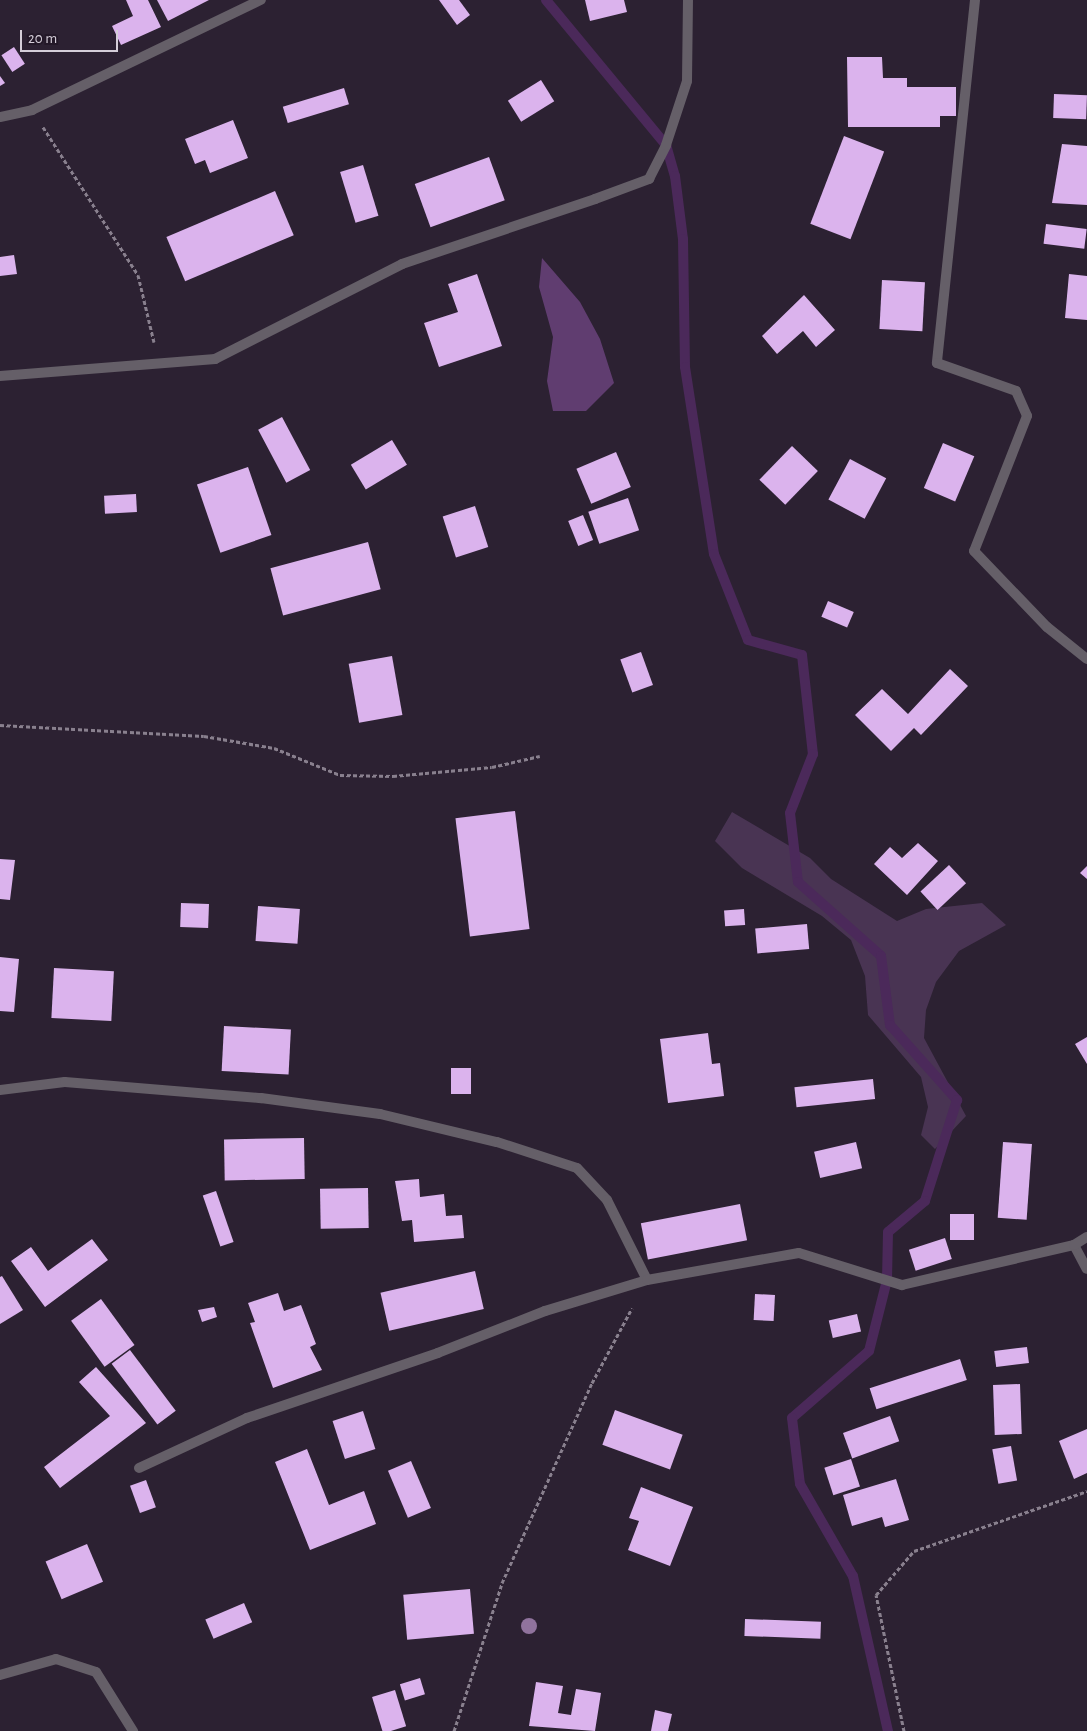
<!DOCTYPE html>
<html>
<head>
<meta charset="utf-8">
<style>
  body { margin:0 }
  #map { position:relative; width:1087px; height:1731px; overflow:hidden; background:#2c2132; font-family:"Alegreya Sans",sans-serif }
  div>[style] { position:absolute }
  .green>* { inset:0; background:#493453 }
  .forest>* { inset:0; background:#603d70 }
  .stream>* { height:10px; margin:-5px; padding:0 5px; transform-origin:5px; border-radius:5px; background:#4b295a }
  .building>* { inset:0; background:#dbb3ed; transform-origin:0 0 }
  .path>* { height:3px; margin-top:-1.5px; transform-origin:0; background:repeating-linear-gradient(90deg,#89808e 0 4px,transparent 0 6.5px) }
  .lane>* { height:10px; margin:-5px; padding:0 5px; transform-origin:5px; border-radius:5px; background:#655f68 }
  .street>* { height:10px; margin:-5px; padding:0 5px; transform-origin:5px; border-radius:5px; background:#655f68 }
  .trees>* { width:16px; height:16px; margin:-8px; border-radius:50%; background:#90739d }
  span { translate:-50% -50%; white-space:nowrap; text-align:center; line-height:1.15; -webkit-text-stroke:5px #231828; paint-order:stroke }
  .scale { position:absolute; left:20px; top:30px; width:98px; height:22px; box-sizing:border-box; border:2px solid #d5ced9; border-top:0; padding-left:6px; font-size:15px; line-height:18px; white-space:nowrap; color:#d5ced9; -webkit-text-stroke:4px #231828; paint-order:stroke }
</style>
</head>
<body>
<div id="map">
  <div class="green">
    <div style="clip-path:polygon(732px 812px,810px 858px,831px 879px,897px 921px,926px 909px,982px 903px,1006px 925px,959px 951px,936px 982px,926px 1010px,924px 1038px,966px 1116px,935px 1149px,921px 1135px,928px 1107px,921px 1077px,868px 1015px,865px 976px,851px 940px,822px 916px,742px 868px,715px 841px)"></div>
  </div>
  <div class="forest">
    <div style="clip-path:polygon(542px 258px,580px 302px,600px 339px,614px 383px,586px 411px,553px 411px,547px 381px,553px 337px,539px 287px)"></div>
  </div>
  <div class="stream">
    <div style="left:546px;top:0;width:188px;rotate:50.4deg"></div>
    <div style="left:666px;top:145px;width:32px;rotate:74deg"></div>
    <div style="left:675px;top:176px;width:64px;rotate:82.8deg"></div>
    <div style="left:683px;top:239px;width:128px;rotate:89.1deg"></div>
    <div style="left:685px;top:367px;width:189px;rotate:81.2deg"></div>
    <div style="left:714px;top:554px;width:92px;rotate:68.4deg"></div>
    <div style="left:748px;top:640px;width:56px;rotate:15.5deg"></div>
    <div style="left:802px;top:655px;width:100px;rotate:83.7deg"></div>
    <div style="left:813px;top:754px;width:63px;rotate:111.3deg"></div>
    <div style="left:790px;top:813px;width:69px;rotate:83.4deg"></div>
    <div style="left:798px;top:882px;width:111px;rotate:41.7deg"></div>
    <div style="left:881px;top:956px;width:70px;rotate:82.6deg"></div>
    <div style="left:890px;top:1025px;width:101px;rotate:48.2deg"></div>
    <div style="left:957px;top:1100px;width:106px;rotate:107.6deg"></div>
    <div style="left:925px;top:1201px;width:48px;rotate:140deg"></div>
    <div style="left:888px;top:1232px;width:48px;rotate:91.2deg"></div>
    <div style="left:887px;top:1280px;width:73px;rotate:104.2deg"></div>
    <div style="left:869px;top:1351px;width:102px;rotate:139deg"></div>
    <div style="left:792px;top:1418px;width:66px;rotate:83.1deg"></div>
    <div style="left:800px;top:1484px;width:106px;rotate:60.1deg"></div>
    <div style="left:853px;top:1576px;width:159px;rotate:77.3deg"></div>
  </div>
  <div class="building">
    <div style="clip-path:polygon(126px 0,148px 0,161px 27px,121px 45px,112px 26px,133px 16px)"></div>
    <div style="clip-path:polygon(157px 0,209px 0,168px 21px)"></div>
    <div style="clip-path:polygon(439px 0,459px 0,470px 15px,457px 25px)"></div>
    <div style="clip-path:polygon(585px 0,624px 0,627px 12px,590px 21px)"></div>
    <div style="left:14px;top:47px;width:20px;height:15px;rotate:57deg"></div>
    <div style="clip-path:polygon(847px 57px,882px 57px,883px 78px,907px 78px,907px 87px,956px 87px,956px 116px,940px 116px,940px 127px,848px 127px)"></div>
    <div style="clip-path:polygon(0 76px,5px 83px,0 86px)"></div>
    <div style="left:541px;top:80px;width:25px;height:39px;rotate:58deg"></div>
    <div style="left:344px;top:88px;width:17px;height:64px;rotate:73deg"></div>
    <div style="left:1054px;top:94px;width:33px;height:24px;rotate:2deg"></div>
    <div style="clip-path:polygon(233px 120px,248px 158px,210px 173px,205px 160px,195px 164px,185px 139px)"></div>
    <div style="left:844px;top:136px;width:43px;height:94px;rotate:21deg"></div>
    <div style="clip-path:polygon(1062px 144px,1087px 146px,1087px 205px,1052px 203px)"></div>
    <div style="left:489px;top:157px;width:46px;height:79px;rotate:70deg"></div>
    <div style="left:363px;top:165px;width:53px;height:24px;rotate:73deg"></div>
    <div style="left:275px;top:191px;width:48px;height:118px;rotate:67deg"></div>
    <div style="left:1046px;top:224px;width:41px;height:20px;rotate:7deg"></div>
    <div style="clip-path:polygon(14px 255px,17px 274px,0 276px,0 257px)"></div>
    <div style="clip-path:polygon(477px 274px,502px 346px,439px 367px,424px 323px,458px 312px,448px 284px)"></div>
    <div style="clip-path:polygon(1069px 274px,1087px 276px,1087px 320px,1065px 318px)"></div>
    <div style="left:882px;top:280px;width:43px;height:49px;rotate:3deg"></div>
    <div style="clip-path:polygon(804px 295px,835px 330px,816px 347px,803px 331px,777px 354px,762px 336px)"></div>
    <div style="left:282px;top:417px;width:60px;height:27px;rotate:62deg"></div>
    <div style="left:392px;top:440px;width:29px;height:48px;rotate:59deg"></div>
    <div style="left:943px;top:443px;width:34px;height:49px;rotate:23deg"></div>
    <div style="left:792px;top:446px;width:36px;height:47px;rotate:44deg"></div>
    <div style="left:616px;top:452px;width:38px;height:43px;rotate:67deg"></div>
    <div style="left:850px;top:459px;width:41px;height:46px;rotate:28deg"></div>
    <div style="left:248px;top:467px;width:72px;height:54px;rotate:71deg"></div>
    <div style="left:136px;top:494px;width:18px;height:32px;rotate:87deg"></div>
    <div style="left:628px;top:498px;width:34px;height:42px;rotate:71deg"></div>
    <div style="left:475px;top:506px;width:43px;height:34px;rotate:72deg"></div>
    <div style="left:583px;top:515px;width:27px;height:16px;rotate:68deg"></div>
    <div style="left:368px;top:542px;width:49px;height:101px;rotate:75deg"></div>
    <div style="left:828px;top:601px;width:28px;height:17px;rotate:23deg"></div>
    <div style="left:641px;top:652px;width:35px;height:22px;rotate:70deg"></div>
    <div style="left:392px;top:656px;width:60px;height:44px;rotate:80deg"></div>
    <div style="clip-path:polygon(950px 669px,968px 686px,921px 735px,914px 728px,891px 751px,855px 715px,882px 689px,908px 714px)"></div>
    <div style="left:515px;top:811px;width:119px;height:60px;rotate:83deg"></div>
    <div style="clip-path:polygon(918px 843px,938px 861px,907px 895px,874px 864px,890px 847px,902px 858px)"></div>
    <div style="clip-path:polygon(0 859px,15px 860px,10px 900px,0 899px)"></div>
    <div style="left:949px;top:865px;width:25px;height:39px;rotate:47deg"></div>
    <div style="clip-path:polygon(1087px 866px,1087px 879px,1080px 873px)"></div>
    <div style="left:181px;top:903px;width:28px;height:24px;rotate:2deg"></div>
    <div style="left:258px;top:906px;width:42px;height:35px;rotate:4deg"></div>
    <div style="left:744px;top:909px;width:16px;height:20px;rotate:86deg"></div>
    <div style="left:807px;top:924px;width:25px;height:52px;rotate:85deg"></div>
    <div style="clip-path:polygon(0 957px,19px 959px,14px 1012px,0 1011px)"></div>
    <div style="left:54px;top:968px;width:60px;height:50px;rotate:3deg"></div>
    <div style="left:224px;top:1026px;width:67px;height:45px;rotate:3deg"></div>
    <div style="clip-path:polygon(708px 1033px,712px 1064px,720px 1063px,724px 1096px,668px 1103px,660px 1039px)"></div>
    <div style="clip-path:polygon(1087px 1037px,1087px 1064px,1075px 1044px)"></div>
    <div style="left:451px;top:1068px;width:20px;height:26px"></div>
    <div style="left:873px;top:1079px;width:20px;height:79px;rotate:84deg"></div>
    <div style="left:304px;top:1138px;width:41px;height:80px;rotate:89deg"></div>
    <div style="left:856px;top:1142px;width:27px;height:43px;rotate:77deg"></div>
    <div style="left:1003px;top:1142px;width:29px;height:76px;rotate:4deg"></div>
    <div style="clip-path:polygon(419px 1179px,420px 1197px,444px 1194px,446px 1216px,462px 1215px,464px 1238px,414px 1242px,412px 1220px,402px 1221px,395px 1181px)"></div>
    <div style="left:368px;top:1188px;width:40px;height:48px;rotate:89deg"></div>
    <div style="left:216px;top:1191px;width:54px;height:14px;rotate:71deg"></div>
    <div style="left:740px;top:1204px;width:37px;height:101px;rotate:79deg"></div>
    <div style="left:950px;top:1214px;width:24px;height:26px"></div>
    <div style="left:945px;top:1238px;width:22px;height:38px;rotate:72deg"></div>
    <div style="clip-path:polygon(92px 1239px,108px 1260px,45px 1307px,11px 1261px,31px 1247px,48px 1271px)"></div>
    <div style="left:475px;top:1271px;width:39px;height:97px;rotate:77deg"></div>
    <div style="clip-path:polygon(2px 1276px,23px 1310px,0 1324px,0 1277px)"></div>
    <div style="clip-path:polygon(278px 1293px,284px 1311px,301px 1305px,316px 1344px,310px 1347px,322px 1370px,273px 1388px,250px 1323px,255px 1322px,248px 1303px)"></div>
    <div style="left:755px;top:1294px;width:20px;height:26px;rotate:3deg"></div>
    <div style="left:101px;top:1299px;width:57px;height:37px;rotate:54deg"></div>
    <div style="clip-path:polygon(214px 1307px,217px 1317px,202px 1322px,198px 1310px)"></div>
    <div style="left:857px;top:1314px;width:18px;height:29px;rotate:77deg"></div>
    <div style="left:1027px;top:1347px;width:16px;height:33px;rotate:83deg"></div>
    <div style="left:130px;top:1350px;width:76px;height:23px;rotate:53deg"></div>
    <div style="left:960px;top:1359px;width:22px;height:95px;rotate:72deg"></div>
    <div style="clip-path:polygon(96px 1367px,146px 1423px,60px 1488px,44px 1467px,110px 1416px,79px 1382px)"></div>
    <div style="left:1020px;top:1384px;width:50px;height:27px;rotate:88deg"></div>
    <div style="left:615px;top:1410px;width:72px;height:37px;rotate:20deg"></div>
    <div style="left:363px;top:1411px;width:40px;height:32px;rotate:72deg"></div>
    <div style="left:890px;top:1416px;width:27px;height:50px;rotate:70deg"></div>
    <div style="clip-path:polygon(1087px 1429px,1087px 1473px,1074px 1479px,1059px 1441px)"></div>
    <div style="left:1011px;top:1446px;width:35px;height:19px;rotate:80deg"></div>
    <div style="clip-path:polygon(307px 1449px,329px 1505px,364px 1491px,376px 1524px,310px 1550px,275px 1462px)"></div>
    <div style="left:851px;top:1459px;width:29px;height:28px;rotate:72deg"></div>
    <div style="left:411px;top:1461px;width:51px;height:25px;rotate:67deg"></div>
    <div style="clip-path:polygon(896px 1479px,909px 1520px,885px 1527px,882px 1517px,852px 1526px,843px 1495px)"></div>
    <div style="left:146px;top:1480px;width:29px;height:17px;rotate:70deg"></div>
    <div style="clip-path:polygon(641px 1487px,693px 1507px,670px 1566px,628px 1550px,639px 1521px,629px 1518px)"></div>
    <div style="left:87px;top:1544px;width:41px;height:45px;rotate:67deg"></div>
    <div style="left:470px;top:1589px;width:45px;height:67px;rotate:85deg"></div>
    <div style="left:244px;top:1603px;width:21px;height:42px;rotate:67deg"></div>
    <div style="left:745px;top:1619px;width:76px;height:17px;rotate:2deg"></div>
    <div style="left:420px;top:1678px;width:17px;height:21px;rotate:73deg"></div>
    <div style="clip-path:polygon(536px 1682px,563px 1686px,558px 1713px,571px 1715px,576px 1689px,601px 1693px,595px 1731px,529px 1726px)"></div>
    <div style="left:395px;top:1690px;width:38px;height:24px;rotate:73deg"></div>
    <div style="clip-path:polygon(655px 1710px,672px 1714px,668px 1731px,651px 1731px)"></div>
  </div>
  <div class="path">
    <div style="left:43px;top:127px;width:176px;rotate:57.3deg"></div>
    <div style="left:138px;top:275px;width:69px;rotate:76.6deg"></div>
    <div style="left:0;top:725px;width:204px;rotate:3.1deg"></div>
    <div style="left:204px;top:736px;width:71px;rotate:9.7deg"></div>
    <div style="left:274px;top:748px;width:71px;rotate:22.2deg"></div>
    <div style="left:340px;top:775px;width:53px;rotate:1.1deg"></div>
    <div style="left:393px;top:776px;width:99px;rotate:-5.2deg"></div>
    <div style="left:492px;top:767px;width:49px;rotate:-12.9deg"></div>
    <div style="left:454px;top:1731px;width:156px;rotate:-72deg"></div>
    <div style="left:502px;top:1583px;width:219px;rotate:-65.8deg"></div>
    <div style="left:592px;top:1383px;width:85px;rotate:-61.9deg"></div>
    <div style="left:904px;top:1731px;width:139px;rotate:-101.6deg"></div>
    <div style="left:876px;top:1595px;width:58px;rotate:-49.2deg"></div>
    <div style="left:914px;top:1551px;width:183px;rotate:-19.1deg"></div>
  </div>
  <div class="lane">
    <div style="left:0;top:117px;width:33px;rotate:-12deg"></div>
    <div style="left:32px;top:110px;width:254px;rotate:-25.7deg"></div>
    <div style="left:595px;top:199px;width:58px;rotate:-20.3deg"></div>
    <div style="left:649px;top:179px;width:38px;rotate:-63deg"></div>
    <div style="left:666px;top:145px;width:67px;rotate:-71.8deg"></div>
    <div style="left:687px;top:81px;width:81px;rotate:-89.3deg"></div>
  </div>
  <div class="street">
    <div style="left:975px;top:0;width:365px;rotate:96deg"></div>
    <div style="left:937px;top:363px;width:84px;rotate:19.5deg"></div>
    <div style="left:1016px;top:391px;width:27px;rotate:66deg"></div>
    <div style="left:1027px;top:416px;width:145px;rotate:111.4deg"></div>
    <div style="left:974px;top:551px;width:105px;rotate:46.2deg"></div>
    <div style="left:1047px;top:627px;width:51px;rotate:38.7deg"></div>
    <div style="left:0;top:376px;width:216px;rotate:-4.5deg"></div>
    <div style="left:215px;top:359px;width:210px;rotate:-26.9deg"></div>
    <div style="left:402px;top:264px;width:204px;rotate:-18.6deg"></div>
    <div style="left:0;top:1090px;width:65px;rotate:-7deg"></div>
    <div style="left:65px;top:1082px;width:197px;rotate:4.7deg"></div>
    <div style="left:261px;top:1098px;width:120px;rotate:7.7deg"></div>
    <div style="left:380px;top:1114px;width:120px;rotate:13.5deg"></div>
    <div style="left:497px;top:1142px;width:84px;rotate:18deg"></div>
    <div style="left:577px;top:1168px;width:44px;rotate:46.8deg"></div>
    <div style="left:607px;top:1200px;width:89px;rotate:63.4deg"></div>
    <div style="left:647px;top:1280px;width:107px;rotate:163.1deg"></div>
    <div style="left:545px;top:1311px;width:115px;rotate:158.6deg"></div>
    <div style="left:438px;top:1353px;width:202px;rotate:161.2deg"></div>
    <div style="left:247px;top:1418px;width:119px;rotate:155.2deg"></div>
    <div style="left:1074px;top:1245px;width:27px;rotate:62deg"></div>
    <div style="left:647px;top:1280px;width:154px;rotate:-10.1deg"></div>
    <div style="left:799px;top:1253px;width:108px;rotate:17.3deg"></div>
    <div style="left:902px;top:1285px;width:177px;rotate:-13.1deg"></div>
    <div style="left:1074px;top:1245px;width:15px;rotate:-32deg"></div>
    <div style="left:0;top:1675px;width:58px;rotate:-15.9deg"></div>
    <div style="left:56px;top:1659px;width:42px;rotate:18deg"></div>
    <div style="left:96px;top:1672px;width:70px;rotate:57.9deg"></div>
  </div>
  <div class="trees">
    <div style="left:529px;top:1626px"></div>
  </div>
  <div class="scale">20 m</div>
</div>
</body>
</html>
